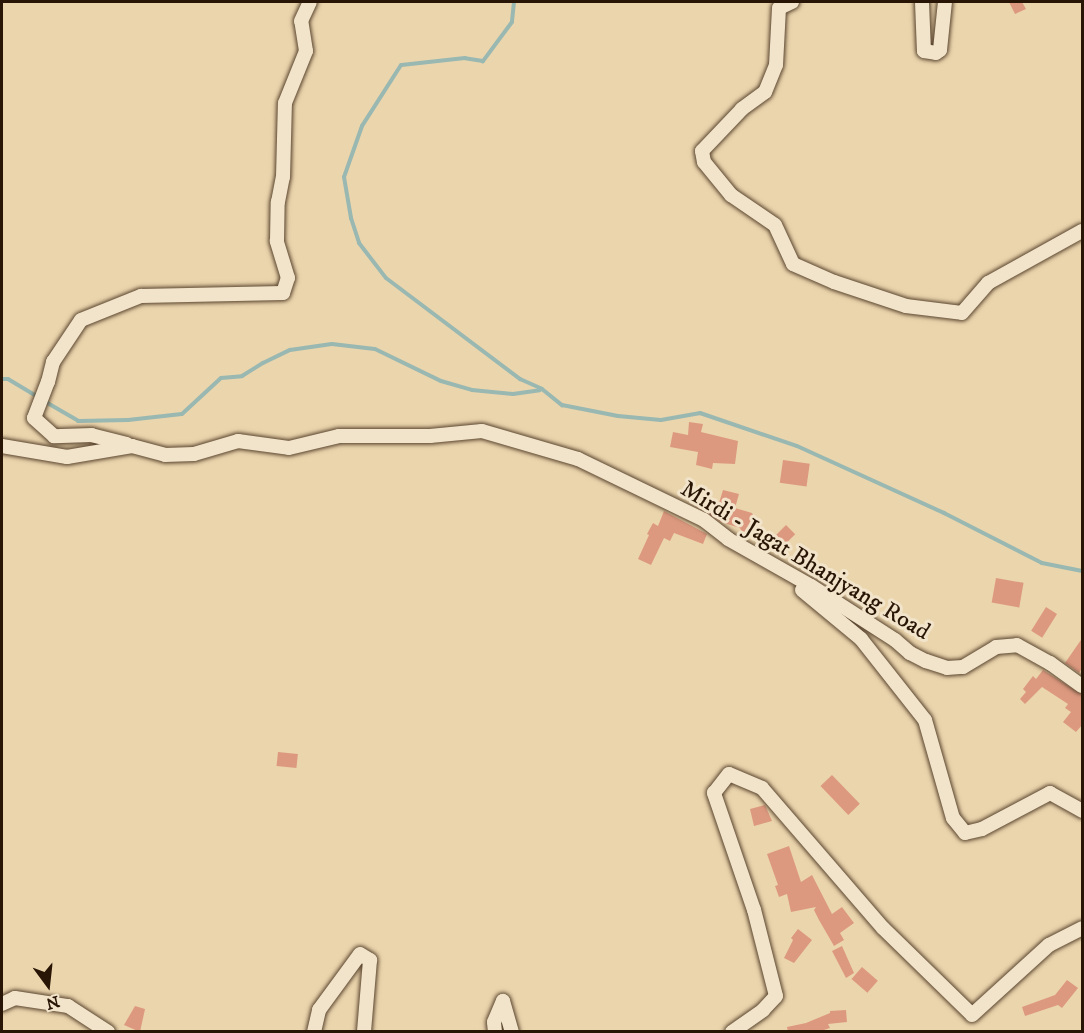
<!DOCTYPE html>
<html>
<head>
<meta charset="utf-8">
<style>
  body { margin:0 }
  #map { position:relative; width:1084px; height:1033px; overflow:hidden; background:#ebd5ad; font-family:"IM FELL DW Pica",serif }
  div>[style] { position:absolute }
  .stream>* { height:4px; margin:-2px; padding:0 2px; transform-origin:2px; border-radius:2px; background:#99b8b1 }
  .building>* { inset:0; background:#dd9980; transform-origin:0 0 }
  .roads { filter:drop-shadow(0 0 2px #5a452f) drop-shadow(0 0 2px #5a452f) }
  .minor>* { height:14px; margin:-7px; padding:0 7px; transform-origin:7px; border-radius:7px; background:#f2e4ca }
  span { translate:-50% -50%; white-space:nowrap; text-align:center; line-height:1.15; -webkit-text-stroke:6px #f2e4ca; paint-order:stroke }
  .street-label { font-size:24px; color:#291505 }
  .frame { position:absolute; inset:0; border:3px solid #291505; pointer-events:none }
  .north { position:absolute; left:18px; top:955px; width:60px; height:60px; -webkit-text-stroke:4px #f2e4ca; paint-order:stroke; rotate:165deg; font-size:16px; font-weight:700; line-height:24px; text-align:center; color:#291505 }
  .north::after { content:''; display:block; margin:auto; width:21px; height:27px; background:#291505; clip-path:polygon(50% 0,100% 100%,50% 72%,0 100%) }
</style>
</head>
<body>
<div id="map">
  <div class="stream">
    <div style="left:514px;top:2px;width:20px;rotate:96deg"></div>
    <div style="left:512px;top:22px;width:49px;rotate:126.6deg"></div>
    <div style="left:483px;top:61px;width:18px;rotate:-171deg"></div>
    <div style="left:465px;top:58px;width:64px;rotate:173.8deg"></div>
    <div style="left:401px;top:65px;width:72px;rotate:122.6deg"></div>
    <div style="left:362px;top:126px;width:54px;rotate:109.4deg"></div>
    <div style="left:344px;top:177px;width:42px;rotate:80.3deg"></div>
    <div style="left:351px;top:218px;width:26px;rotate:72deg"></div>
    <div style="left:359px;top:243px;width:44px;rotate:52.4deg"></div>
    <div style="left:386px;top:278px;width:168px;rotate:37deg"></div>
    <div style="left:520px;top:379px;width:24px;rotate:24deg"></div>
    <div style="left:542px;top:389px;width:26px;rotate:39deg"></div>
    <div style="left:562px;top:405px;width:57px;rotate:11.1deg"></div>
    <div style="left:618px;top:416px;width:43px;rotate:5.3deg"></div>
    <div style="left:661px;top:420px;width:40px;rotate:-10deg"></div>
    <div style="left:700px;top:413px;width:102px;rotate:18.8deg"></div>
    <div style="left:797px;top:446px;width:162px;rotate:24.5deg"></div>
    <div style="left:944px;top:513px;width:110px;rotate:27deg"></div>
    <div style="left:1042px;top:563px;width:41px;rotate:11.3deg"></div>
    <div style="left:2px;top:379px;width:6px"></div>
    <div style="left:8px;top:379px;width:35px;rotate:31deg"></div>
    <div style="left:44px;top:401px;width:39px;rotate:30deg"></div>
    <div style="left:78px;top:421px;width:50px;rotate:-1.1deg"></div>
    <div style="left:128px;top:420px;width:54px;rotate:-6.3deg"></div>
    <div style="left:182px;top:414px;width:53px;rotate:-42.7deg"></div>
    <div style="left:221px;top:378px;width:21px;rotate:-5deg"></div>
    <div style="left:242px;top:376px;width:25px;rotate:-32deg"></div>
    <div style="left:263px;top:363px;width:30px;rotate:-26deg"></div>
    <div style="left:290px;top:350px;width:42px;rotate:-8.1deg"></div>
    <div style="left:332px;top:344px;width:43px;rotate:6.6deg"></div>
    <div style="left:375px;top:349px;width:73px;rotate:25.9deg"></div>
    <div style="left:441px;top:381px;width:32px;rotate:16deg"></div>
    <div style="left:472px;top:390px;width:41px;rotate:5.6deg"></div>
    <div style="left:513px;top:394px;width:27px;rotate:-8deg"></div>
  </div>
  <div class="building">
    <div style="clip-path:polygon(1009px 2px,1022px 2px,1026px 9px,1015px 14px)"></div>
    <div style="clip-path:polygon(689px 422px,703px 424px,701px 432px,738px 441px,735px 464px,713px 463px,712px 469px,696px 465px,698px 452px,670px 447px,673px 432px,688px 435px)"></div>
    <div style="left:783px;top:460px;width:27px;height:23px;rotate:8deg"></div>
    <div style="clip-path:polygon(723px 490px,739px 494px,735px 508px,752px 513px,759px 527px,743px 534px,740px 528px,721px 522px,695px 506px,698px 496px,719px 503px)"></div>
    <div style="clip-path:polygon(664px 511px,707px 534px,703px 544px,674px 533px,670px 541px,664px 538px,651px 565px,638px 559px,649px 535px,647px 534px,653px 523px,658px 526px)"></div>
    <div style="left:786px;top:525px;width:13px;height:25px;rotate:45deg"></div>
    <div style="left:996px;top:578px;width:28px;height:25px;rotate:10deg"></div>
    <div style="left:1046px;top:607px;width:13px;height:28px;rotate:32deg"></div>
    <div style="clip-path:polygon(1083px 637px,1083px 667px,1079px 673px,1065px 663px)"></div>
    <div style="clip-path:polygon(1043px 670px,1083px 695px,1083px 724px,1076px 732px,1063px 722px,1071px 712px,1065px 708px,1068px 704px,1042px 687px,1025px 704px,1020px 699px,1026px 692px,1023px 689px,1033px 676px,1036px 679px)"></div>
    <div style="left:278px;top:752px;width:20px;height:14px;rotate:6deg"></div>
    <div style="left:832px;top:775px;width:40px;height:16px;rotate:46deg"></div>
    <div style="clip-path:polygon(765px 805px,772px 821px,754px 826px,750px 809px)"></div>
    <div style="clip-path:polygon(789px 846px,801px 882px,812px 875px,832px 914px,842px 907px,854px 923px,840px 933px,844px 940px,834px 946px,819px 920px,814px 910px,816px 907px,791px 912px,787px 894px,779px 897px,775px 886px,778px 885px,767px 854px)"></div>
    <div style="clip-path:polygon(798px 929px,812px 940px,794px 963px,784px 958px,793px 940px,791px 938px)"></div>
    <div style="clip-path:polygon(842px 946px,854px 973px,846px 978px,832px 951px)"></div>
    <div style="left:862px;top:967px;width:21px;height:16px;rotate:41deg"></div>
    <div style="clip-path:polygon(1067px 980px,1078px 988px,1062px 1008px,1058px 1005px,1025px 1016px,1022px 1007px,1055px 995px)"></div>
    <div style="clip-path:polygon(135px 1006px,145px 1009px,140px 1032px,124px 1025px)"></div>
    <div style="clip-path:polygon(846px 1010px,847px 1022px,828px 1024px,830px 1028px,818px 1032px,788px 1032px,787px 1027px,806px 1023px,830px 1013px,830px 1011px)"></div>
  </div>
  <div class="roads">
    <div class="minor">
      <div style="left:792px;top:2px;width:14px;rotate:155deg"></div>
      <div style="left:779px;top:8px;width:57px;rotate:93deg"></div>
      <div style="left:776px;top:65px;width:29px;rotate:112deg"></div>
      <div style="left:765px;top:92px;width:29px;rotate:144deg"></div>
      <div style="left:742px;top:109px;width:58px;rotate:133.6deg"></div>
      <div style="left:702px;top:151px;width:11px;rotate:80deg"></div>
      <div style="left:704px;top:162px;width:43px;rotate:50.7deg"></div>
      <div style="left:731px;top:195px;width:53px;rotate:34.3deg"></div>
      <div style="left:775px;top:225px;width:43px;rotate:65.2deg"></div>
      <div style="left:793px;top:264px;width:45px;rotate:23.7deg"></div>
      <div style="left:834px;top:282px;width:76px;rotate:18.4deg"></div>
      <div style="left:906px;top:306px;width:56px;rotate:7.1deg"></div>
      <div style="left:962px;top:313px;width:40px;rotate:-49deg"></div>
      <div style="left:988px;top:283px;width:107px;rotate:-29deg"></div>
      <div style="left:922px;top:2px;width:49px;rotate:87.7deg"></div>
      <div style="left:924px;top:51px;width:12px;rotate:9deg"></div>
      <div style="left:936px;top:53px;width:5px;rotate:-37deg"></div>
      <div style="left:940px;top:50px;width:48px;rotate:-84.1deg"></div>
      <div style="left:127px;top:444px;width:36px;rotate:-166deg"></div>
      <div style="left:92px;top:435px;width:38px;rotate:178deg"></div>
      <div style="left:54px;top:436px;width:27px;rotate:-138deg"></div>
      <div style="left:34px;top:418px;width:39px;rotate:-69deg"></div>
      <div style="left:48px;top:382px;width:21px;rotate:-76deg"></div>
      <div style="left:53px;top:362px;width:50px;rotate:-56.3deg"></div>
      <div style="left:81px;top:320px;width:65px;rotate:-21.8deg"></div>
      <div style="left:141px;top:296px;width:142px;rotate:-1.2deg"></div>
      <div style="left:283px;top:293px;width:16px;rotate:-72deg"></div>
      <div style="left:288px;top:278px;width:39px;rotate:-107deg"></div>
      <div style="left:277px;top:241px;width:39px;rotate:-89deg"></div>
      <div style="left:278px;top:202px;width:25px;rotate:-79deg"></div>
      <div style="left:283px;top:177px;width:74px;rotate:-88.5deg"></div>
      <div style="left:285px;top:103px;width:56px;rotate:-68deg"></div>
      <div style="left:306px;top:51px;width:30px;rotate:-99deg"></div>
      <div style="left:301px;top:21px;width:21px;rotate:-65deg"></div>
      <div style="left:2px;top:446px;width:66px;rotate:9.6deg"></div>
      <div style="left:67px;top:457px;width:66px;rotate:-9.6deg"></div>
      <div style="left:132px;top:446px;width:34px;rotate:15deg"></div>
      <div style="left:165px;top:455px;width:29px;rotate:-2deg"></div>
      <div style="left:194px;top:454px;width:46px;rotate:-16.5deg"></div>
      <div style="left:238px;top:441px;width:51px;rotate:7.8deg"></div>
      <div style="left:289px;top:448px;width:51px;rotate:-13.5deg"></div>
      <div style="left:339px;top:436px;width:91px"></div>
      <div style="left:430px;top:436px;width:52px;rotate:-5.5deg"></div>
      <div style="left:482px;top:431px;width:100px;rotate:16.3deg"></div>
      <div style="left:578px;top:459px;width:140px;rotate:25.8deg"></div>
      <div style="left:704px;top:520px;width:31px;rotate:38deg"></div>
      <div style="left:728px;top:539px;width:95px;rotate:29.5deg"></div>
      <div style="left:811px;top:586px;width:100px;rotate:32.7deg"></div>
      <div style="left:895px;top:640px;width:20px;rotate:41deg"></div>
      <div style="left:910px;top:653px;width:18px;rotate:27deg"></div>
      <div style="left:926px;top:661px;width:22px;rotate:18deg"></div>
      <div style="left:947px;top:668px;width:16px;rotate:-4deg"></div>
      <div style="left:963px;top:667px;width:39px;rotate:-31deg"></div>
      <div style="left:996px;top:647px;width:21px;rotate:-5deg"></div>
      <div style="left:1017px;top:645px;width:38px;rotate:29deg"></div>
      <div style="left:1050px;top:663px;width:39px;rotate:36deg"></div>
      <div style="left:802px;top:590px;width:77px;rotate:39.7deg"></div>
      <div style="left:861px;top:639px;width:103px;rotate:51.7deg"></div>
      <div style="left:925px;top:720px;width:102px;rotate:74.1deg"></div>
      <div style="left:953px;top:818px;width:19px;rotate:51deg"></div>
      <div style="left:965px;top:833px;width:17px;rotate:-13deg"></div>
      <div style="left:982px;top:829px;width:77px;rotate:-27.9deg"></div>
      <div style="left:1050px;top:793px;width:37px;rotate:29deg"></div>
      <div style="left:2px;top:1004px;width:14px;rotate:-25deg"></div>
      <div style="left:15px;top:998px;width:54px;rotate:8.6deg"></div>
      <div style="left:68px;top:1006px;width:48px;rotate:33deg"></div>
      <div style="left:314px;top:1032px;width:23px;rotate:-77deg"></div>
      <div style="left:319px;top:1010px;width:69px;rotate:-53.8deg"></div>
      <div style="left:360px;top:954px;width:12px;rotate:31deg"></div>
      <div style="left:370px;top:960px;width:72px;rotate:94.8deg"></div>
      <div style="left:495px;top:1032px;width:10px;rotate:-96deg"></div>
      <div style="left:494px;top:1022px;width:23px;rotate:-67deg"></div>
      <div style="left:503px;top:1001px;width:32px;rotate:74deg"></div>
      <div style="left:732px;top:1032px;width:38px;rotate:-35deg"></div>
      <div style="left:763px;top:1010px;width:19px;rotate:-47deg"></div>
      <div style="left:776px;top:996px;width:89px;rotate:-104.3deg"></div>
      <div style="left:754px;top:910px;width:124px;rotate:-108.9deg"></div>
      <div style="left:714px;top:793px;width:24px;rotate:-52deg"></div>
      <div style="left:729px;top:774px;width:36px;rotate:23deg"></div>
      <div style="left:762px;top:788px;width:185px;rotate:49.2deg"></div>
      <div style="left:883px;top:928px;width:124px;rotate:44.3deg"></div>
      <div style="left:972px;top:1015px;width:104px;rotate:-42.3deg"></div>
      <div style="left:1049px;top:945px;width:37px;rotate:-27deg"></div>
    </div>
  </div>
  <div class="street-label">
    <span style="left:805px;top:561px;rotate:31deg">Mirdi - Jagat Bhanjyang Road</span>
  </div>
  <div class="frame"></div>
  <div class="north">N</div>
</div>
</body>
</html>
